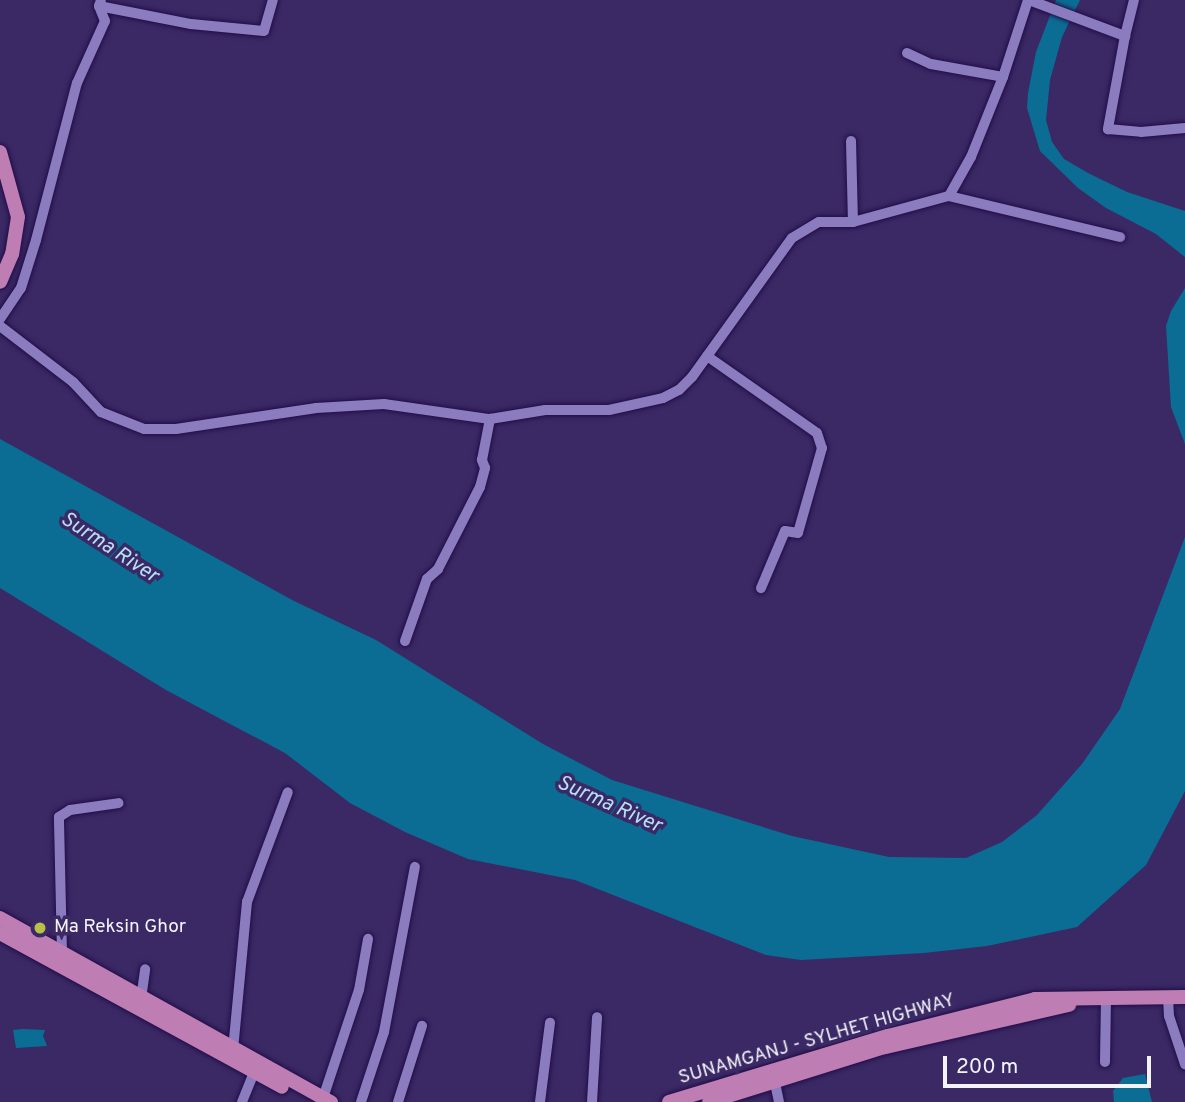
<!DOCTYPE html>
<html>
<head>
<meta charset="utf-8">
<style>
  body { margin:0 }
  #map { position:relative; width:1185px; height:1102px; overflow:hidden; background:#3a2965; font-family:Overpass,sans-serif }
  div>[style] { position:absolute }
  .water>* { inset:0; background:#0b6d94 }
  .roads { filter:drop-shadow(0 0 2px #220d48) drop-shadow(0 0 2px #220d48) }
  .minor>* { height:10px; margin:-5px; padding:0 5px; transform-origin:5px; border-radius:5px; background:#8b7cc0 }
  .major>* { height:14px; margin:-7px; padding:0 7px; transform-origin:7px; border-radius:7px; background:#be7db3 }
  .dots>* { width:19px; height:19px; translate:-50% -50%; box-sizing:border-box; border:4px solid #3a2965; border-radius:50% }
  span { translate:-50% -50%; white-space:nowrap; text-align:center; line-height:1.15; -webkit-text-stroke:7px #3a2965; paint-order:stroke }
  .poi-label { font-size:19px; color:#f4f3fa }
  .left { translate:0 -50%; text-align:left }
  .street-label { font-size:19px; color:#f4f3fa }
  .water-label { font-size:21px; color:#b7e0f6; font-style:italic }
  .scale { position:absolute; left:943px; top:1056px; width:208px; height:32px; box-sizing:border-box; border:4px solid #f4f3fa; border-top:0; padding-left:9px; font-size:21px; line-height:24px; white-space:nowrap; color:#f4f3fa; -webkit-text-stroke:5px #3a2965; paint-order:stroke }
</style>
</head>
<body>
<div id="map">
  <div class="water">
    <div style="clip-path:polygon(1056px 0,1080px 0,1062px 37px,1050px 80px,1046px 120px,1052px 142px,1064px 159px,1088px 173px,1127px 192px,1185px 211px,1185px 257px,1156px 234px,1106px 208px,1078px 188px,1040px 151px,1027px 108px,1028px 93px,1036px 52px)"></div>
    <div style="clip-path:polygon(1185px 288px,1185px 444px,1171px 407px,1166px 326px,1171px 311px)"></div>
    <div style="clip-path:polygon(0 439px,294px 601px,376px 640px,543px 744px,612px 780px,792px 836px,889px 857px,966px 858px,1002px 842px,1037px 815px,1082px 764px,1120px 709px,1185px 537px,1185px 791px,1146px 865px,1077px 927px,987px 946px,924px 953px,801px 960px,766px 955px,575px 880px,468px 859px,405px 832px,350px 803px,285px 753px,166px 690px,0 588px)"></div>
    <div style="clip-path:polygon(23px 1029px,45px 1030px,43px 1036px,47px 1046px,16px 1048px,13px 1030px)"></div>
    <div style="clip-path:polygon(1145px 1074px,1152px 1102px,1114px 1102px,1113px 1091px,1123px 1078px)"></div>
  </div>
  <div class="roads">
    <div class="minor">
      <div style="left:1029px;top:0;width:103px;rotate:20.6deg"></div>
      <div style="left:1125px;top:36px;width:37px;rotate:-76deg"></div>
      <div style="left:99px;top:6px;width:94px;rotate:11.1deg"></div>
      <div style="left:191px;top:24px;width:73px;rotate:5.5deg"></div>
      <div style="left:264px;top:31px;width:32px;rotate:-74deg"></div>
      <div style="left:1125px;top:36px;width:95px;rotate:100.4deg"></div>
      <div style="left:1108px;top:129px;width:33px;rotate:5deg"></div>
      <div style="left:1141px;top:132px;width:44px;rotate:-5.2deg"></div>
      <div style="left:907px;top:53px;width:26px;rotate:25deg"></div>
      <div style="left:931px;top:64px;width:73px;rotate:10.2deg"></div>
      <div style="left:851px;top:141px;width:81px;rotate:88.6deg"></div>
      <div style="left:949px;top:196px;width:176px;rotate:13.5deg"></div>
      <div style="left:0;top:319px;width:37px;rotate:-56deg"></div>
      <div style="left:21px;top:288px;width:50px;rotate:-72.6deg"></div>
      <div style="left:36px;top:240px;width:162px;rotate:-75.4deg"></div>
      <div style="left:77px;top:83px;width:68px;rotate:-65.7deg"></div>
      <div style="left:105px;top:21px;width:16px;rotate:-112deg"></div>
      <div style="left:99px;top:6px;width:6px;rotate:-72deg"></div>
      <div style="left:0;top:326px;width:92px;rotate:37.5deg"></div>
      <div style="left:73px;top:382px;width:41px;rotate:47deg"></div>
      <div style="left:101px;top:412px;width:46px;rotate:21.6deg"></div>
      <div style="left:144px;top:429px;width:32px"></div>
      <div style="left:176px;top:429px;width:142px;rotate:-8.5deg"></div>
      <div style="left:316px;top:408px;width:68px;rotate:-3.4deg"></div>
      <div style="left:384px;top:404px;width:107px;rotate:8.1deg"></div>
      <div style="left:490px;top:419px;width:56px;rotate:-9.3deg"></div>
      <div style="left:545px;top:410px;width:64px"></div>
      <div style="left:609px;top:410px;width:55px;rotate:-12.5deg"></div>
      <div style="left:663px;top:398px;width:18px;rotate:-27deg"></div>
      <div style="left:679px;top:390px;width:18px;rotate:-45deg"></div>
      <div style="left:692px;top:377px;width:171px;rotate:-54.3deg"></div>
      <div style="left:792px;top:238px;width:31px;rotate:-31deg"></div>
      <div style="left:819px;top:222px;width:34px"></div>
      <div style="left:853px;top:222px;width:99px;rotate:-15.2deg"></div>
      <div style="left:949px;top:196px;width:45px;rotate:-60.6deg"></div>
      <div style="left:971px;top:157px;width:86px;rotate:-68.2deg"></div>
      <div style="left:1003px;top:77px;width:81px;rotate:-72deg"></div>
      <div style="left:707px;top:356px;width:134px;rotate:35deg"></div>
      <div style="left:817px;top:433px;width:16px;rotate:72deg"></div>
      <div style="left:822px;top:448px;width:88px;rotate:105.8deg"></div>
      <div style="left:798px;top:533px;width:13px;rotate:-171deg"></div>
      <div style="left:785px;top:531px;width:62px;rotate:112.8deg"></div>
      <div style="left:405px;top:641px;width:66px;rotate:-70.5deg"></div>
      <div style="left:427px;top:579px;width:15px;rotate:-42deg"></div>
      <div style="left:438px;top:569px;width:92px;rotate:-62.9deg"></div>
      <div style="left:480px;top:487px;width:20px;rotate:-75deg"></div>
      <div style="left:485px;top:468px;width:9px;rotate:-111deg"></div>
      <div style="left:482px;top:460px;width:42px;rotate:-79deg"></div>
      <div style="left:62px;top:953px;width:136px;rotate:-91.3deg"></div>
      <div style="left:59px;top:817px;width:13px;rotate:-32deg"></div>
      <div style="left:70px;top:810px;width:49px;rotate:-8.1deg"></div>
      <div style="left:1168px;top:997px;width:19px;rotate:87deg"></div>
      <div style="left:1169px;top:1016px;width:51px;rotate:71.6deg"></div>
      <div style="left:141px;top:999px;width:30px;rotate:-82deg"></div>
      <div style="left:233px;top:1050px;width:149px;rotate:-84.6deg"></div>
      <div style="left:247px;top:902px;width:117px;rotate:-69.6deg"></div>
      <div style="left:1105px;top:1062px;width:64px;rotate:-89.1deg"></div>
      <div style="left:775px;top:1083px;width:19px;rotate:78deg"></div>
      <div style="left:323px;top:1098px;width:114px;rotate:-71.6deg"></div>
      <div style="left:359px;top:990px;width:52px;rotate:-80deg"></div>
      <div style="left:242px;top:1102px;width:31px;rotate:-68deg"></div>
      <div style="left:361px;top:1102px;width:74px;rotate:-71.8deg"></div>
      <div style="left:384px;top:1032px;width:168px;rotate:-79.4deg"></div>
      <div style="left:398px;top:1102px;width:80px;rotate:-72.5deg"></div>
      <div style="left:540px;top:1102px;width:80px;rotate:-82.8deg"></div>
      <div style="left:592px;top:1102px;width:85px;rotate:-86.6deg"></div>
    </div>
    <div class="major">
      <div style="left:0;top:152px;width:67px;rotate:74.5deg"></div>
      <div style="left:18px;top:217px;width:37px;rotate:99deg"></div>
      <div style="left:12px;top:254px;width:30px;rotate:113deg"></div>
      <div style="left:0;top:918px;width:379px;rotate:29.1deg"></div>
      <div style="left:0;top:933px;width:321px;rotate:28.6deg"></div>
      <div style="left:669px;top:1102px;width:229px;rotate:-16.8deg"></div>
      <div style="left:888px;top:1036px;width:152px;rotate:-14.1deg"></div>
      <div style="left:1035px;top:999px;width:150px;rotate:-0.8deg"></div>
      <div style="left:709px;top:1102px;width:184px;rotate:-17.4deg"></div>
      <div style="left:885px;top:1047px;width:189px;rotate:-12.9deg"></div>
    </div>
  </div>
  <div class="dots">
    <div style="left:40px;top:928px;background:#b8c146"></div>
  </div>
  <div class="poi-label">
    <span class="left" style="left:54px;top:928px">Ma Reksin Ghor</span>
  </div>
  <div class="street-label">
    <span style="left:817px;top:1040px;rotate:-16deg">SUNAMGANJ - SYLHET HIGHWAY</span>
  </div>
  <div class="water-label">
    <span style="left:109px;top:548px;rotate:33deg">Surma River</span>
    <span style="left:609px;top:805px;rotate:24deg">Surma River</span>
  </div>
  <div class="scale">200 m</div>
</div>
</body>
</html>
